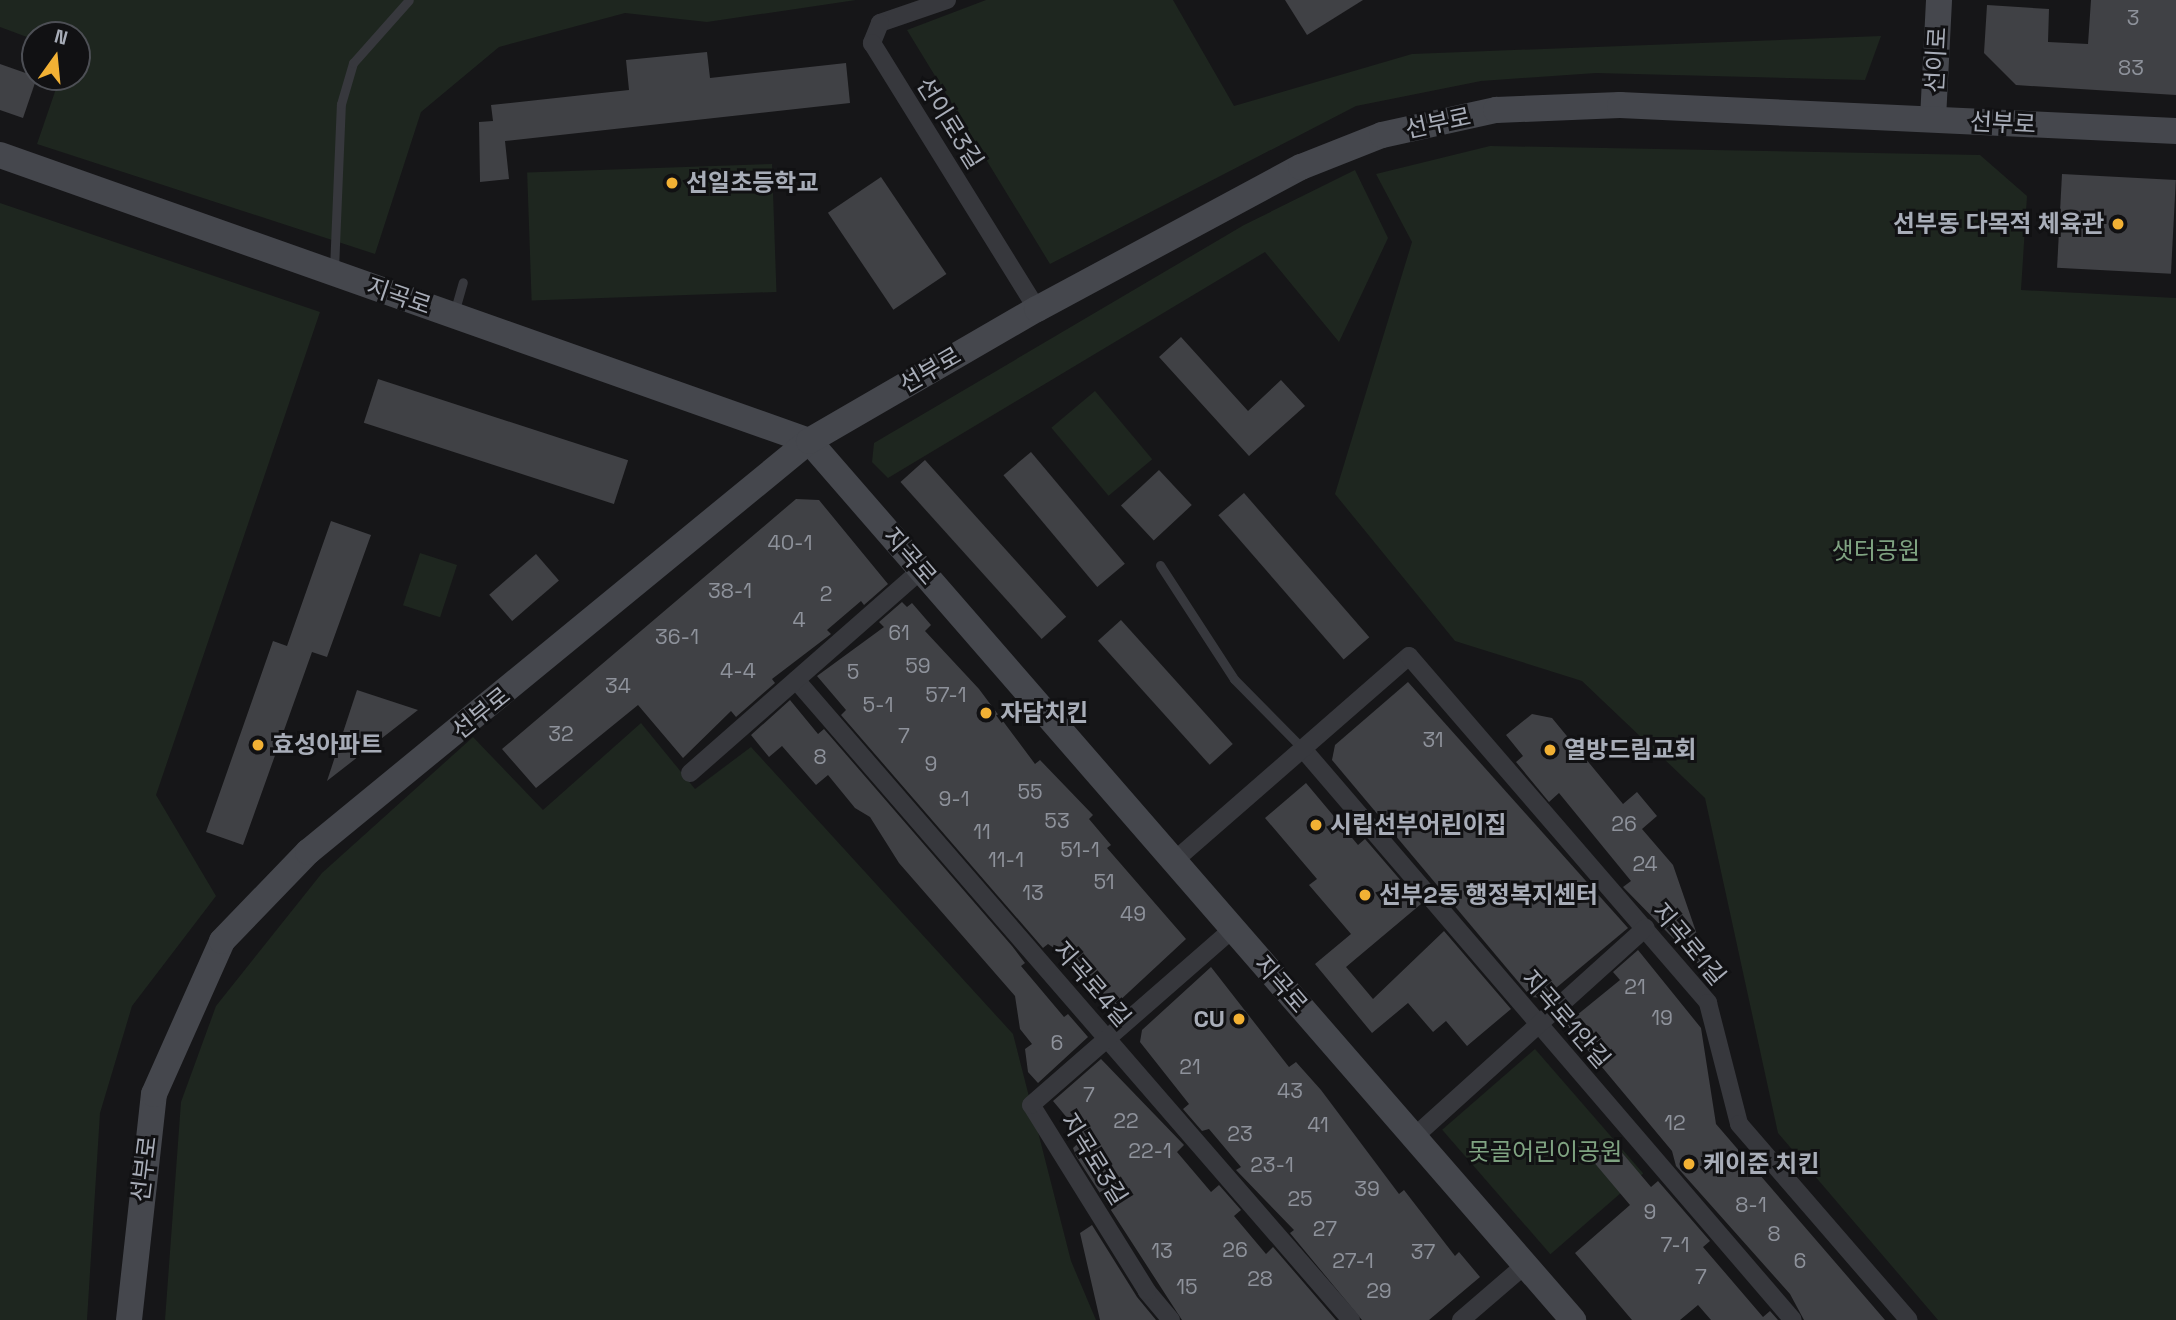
<!DOCTYPE html>
<html>
<head>
<meta charset="utf-8">
<style>
  body { margin:0 }
  #map { position:relative; width:2176px; height:1320px; overflow:hidden; background:#161618; font-family:"Space Grotesk","Noto Sans KR",sans-serif }
  div>[style] { position:absolute }
  .green>* { inset:0; background:#1e261f; transform-origin:0 0 }
  .building>* { inset:0; background:#404145; transform-origin:0 0 }
  .lane>* { height:9px; margin:-4.5px; padding:0 4.5px; transform-origin:4.5px; border-radius:4.5px; background:#37383d }
  .street>* { height:18px; margin:-9px; padding:0 9px; transform-origin:9px; border-radius:9px; background:#37383d }
  .secondary>* { height:26px; margin:-13px; padding:0 13px; transform-origin:13px; border-radius:13px; background:#45474d }
  .dots>* { width:19px; height:19px; translate:-50% -50%; box-sizing:border-box; border:4px solid #111113; border-radius:50% }
  span { translate:-50% -50%; white-space:nowrap; text-align:center; line-height:1.15; -webkit-text-stroke:6px #111113; paint-order:stroke }
  .number-label { font-size:21px; color:#8e929b }
  .number-label span { -webkit-text-stroke-width:0 }
  .street-label { font-size:24px; color:#a8adb8 }
  .poi-label { font-size:24px; color:#a8adb8; font-weight:700 }
  .left { translate:0 -50%; text-align:left }
  .right { translate:-100% -50%; text-align:right }
  .park-label { font-size:24px; color:#7fa381 }
  .north { position:absolute; left:21px; top:21px; width:70px; height:70px; box-sizing:border-box; background:#111113; border:2px solid #4d4f55; border-radius:50%; rotate:15deg; font-size:19px; font-weight:700; line-height:28px; text-align:center; color:#a8adb8 }
  .north::after { content:''; display:block; margin:auto; width:24px; height:32px; background:#f2b134; clip-path:polygon(50% 0,100% 100%,50% 72%,0 100%) }
</style>
</head>
<body>
<div id="map">
  <div class="green">
    <div style="clip-path:polygon(0 0,856px 0,707px 22px,625px 13px,499px 47px,421px 112px,375px 254px,37px 144px,60px 77px,77px 77px,77px 35px,35px 35px,35px 40px,0 27px)"></div>
    <div style="clip-path:polygon(986px 0,1173px 0,1234px 106px,1412px 54px,1881px 36px,1865px 80px,1596px 73px,1481px 81px,1356px 106px,1050px 264px,907px 30px)"></div>
    <div style="clip-path:polygon(1490px 146px,1980px 155px,2027px 196px,2021px 290px,2176px 298px,2176px 1320px,1938px 1320px,1778px 1133px,1705px 798px,1582px 681px,1455px 641px,1335px 494px,1412px 242px,1376px 174px)"></div>
    <div style="left:772px;top:164px;width:128px;height:245px;rotate:88deg"></div>
    <div style="clip-path:polygon(1355px 170px,1388px 238px,1339px 342px,1265px 252px,888px 478px,872px 462px,874px 443px,1244px 225px)"></div>
    <div style="clip-path:polygon(0 203px,320px 312px,156px 795px,216px 896px,132px 1006px,100px 1113px,87px 1320px,0 1320px)"></div>
    <div style="left:1095px;top:391px;width:89px;height:57px;rotate:50deg"></div>
    <div style="left:420px;top:553px;width:39px;height:55px;rotate:18deg"></div>
    <div style="clip-path:polygon(641px 723px,695px 789px,751px 747px,1013px 1034px,1071px 1261px,1096px 1320px,165px 1320px,181px 1102px,216px 1006px,322px 873px,473px 737px,543px 810px)"></div>
    <div style="left:1535px;top:1049px;width:165px;height:123px;rotate:49deg"></div>
  </div>
  <div class="building">
    <div style="clip-path:polygon(1285px 0,1363px 0,1307px 35px)"></div>
    <div style="clip-path:polygon(2091px 0,2176px 0,2176px 95px,2016px 85px,1984px 53px,1987px 5px,2049px 9px,2048px 42px,2088px 44px)"></div>
    <div style="clip-path:polygon(707px 52px,710px 78px,846px 63px,850px 103px,505px 141px,509px 179px,480px 182px,479px 122px,493px 121px,491px 105px,629px 90px,626px 60px)"></div>
    <div style="clip-path:polygon(0 64px,37px 77px,23px 118px,0 110px)"></div>
    <div style="left:2062px;top:174px;width:114px;height:94px;rotate:3deg"></div>
    <div style="left:881px;top:177px;width:117px;height:64px;rotate:56deg"></div>
    <div style="clip-path:polygon(1181px 337px,1248px 411px,1281px 380px,1305px 406px,1249px 456px,1159px 357px)"></div>
    <div style="left:378px;top:379px;width:263px;height:46px;rotate:18deg"></div>
    <div style="left:1031px;top:452px;width:146px;height:36px;rotate:50deg"></div>
    <div style="left:925px;top:460px;width:211px;height:33px;rotate:48deg"></div>
    <div style="left:1159px;top:470px;width:48px;height:52px;rotate:47deg"></div>
    <div style="left:1244px;top:493px;width:191px;height:34px;rotate:49deg"></div>
    <div style="clip-path:polygon(796px 499px,819px 500px,888px 584px,864px 605px,861px 601px,827px 630px,831px 634px,772px 679px,775px 683px,736px 717px,731px 711px,683px 758px,638px 705px,536px 788px,502px 749px)"></div>
    <div style="clip-path:polygon(331px 521px,371px 535px,327px 657px,312px 652px,243px 845px,206px 832px,273px 641px,287px 646px)"></div>
    <div style="left:536px;top:554px;width:35px;height:62px;rotate:49deg"></div>
    <div style="clip-path:polygon(902px 602px,907px 607px,912px 603px,931px 625px,925px 631px,979px 689px,1035px 764px,1040px 760px,1093px 815px,1089px 819px,1111px 845px,1107px 848px,1186px 939px,1116px 1004px,1106px 1008px,1089px 996px,1089px 988px,1057px 950px,1048px 944px,1043px 948px,841px 715px,846px 710px,817px 676px,884px 627px,879px 622px)"></div>
    <div style="left:1121px;top:620px;width:167px;height:31px;rotate:48deg"></div>
    <div style="clip-path:polygon(1408px 682px,1628px 928px,1544px 998px,1531px 997px,1332px 760px,1335px 745px)"></div>
    <div style="clip-path:polygon(357px 690px,418px 710px,327px 781px)"></div>
    <div style="clip-path:polygon(790px 700px,818px 734px,824px 729px,1012px 946px,1025px 963px,1021px 966px,1064px 1017px,1068px 1014px,1088px 1037px,1038px 1083px,1028px 1072px,1025px 1049px,1032px 1044px,1020px 1029px,1015px 996px,899px 863px,870px 817px,855px 808px,828px 775px,816px 785px,782px 746px,769px 757px,751px 735px)"></div>
    <div style="clip-path:polygon(1532px 714px,1552px 718px,1623px 804px,1637px 792px,1657px 816px,1642px 829px,1673px 865px,1712px 978px,1623px 887px,1631px 881px,1559px 793px,1549px 802px,1516px 762px,1523px 756px,1506px 735px)"></div>
    <div style="clip-path:polygon(1306px 783px,1358px 845px,1365px 839px,1421px 904px,1346px 967px,1373px 999px,1444px 931px,1511px 1009px,1467px 1046px,1446px 1021px,1433px 1032px,1408px 1003px,1372px 1033px,1315px 964px,1351px 934px,1309px 885px,1317px 879px,1265px 818px)"></div>
    <div style="clip-path:polygon(1638px 950px,1701px 1028px,1716px 1124px,1885px 1320px,1804px 1320px,1790px 1294px,1676px 1166px,1672px 1151px,1566px 1024px,1620px 980px,1613px 972px)"></div>
    <div style="clip-path:polygon(1211px 967px,1289px 1067px,1296px 1062px,1321px 1090px,1399px 1194px,1404px 1190px,1455px 1256px,1459px 1252px,1480px 1277px,1429px 1320px,1362px 1320px,1290px 1233px,1294px 1230px,1236px 1170px,1241px 1167px,1209px 1129px,1202px 1131px,1183px 1109px,1189px 1104px,1140px 1042px,1142px 1030px)"></div>
    <div style="clip-path:polygon(1101px 1059px,1184px 1145px,1177px 1152px,1211px 1192px,1219px 1185px,1241px 1210px,1234px 1216px,1266px 1254px,1273px 1247px,1336px 1320px,1182px 1320px,1076px 1156px,1073px 1148px,1084px 1138px,1053px 1101px)"></div>
    <div style="clip-path:polygon(1613px 1142px,1651px 1187px,1658px 1181px,1710px 1241px,1703px 1247px,1763px 1317px,1770px 1311px,1778px 1320px,1711px 1320px,1698px 1305px,1680px 1320px,1632px 1320px,1575px 1253px,1630px 1205px,1592px 1160px)"></div>
    <div style="clip-path:polygon(1092px 1225px,1137px 1297px,1156px 1320px,1100px 1320px,1080px 1233px)"></div>
  </div>
  <div class="lane">
    <div style="left:334px;top:269px;width:165px;rotate:-87.6deg"></div>
    <div style="left:341px;top:104px;width:43px;rotate:-73.7deg"></div>
    <div style="left:353px;top:63px;width:84px;rotate:-48.4deg"></div>
    <div style="left:454px;top:313px;width:32px;rotate:-74deg"></div>
    <div style="left:1160px;top:565px;width:136px;rotate:57deg"></div>
    <div style="left:1234px;top:679px;width:98px;rotate:45.4deg"></div>
  </div>
  <div class="street">
    <div style="left:947px;top:0;width:71px;rotate:161.1deg"></div>
    <div style="left:880px;top:23px;width:22px;rotate:112deg"></div>
    <div style="left:872px;top:43px;width:313px;rotate:58.2deg"></div>
    <div style="left:796px;top:680px;width:847px;rotate:49.07deg"></div>
    <div style="left:1303px;top:749px;width:752px;rotate:49.37deg"></div>
    <div style="left:690px;top:773px;width:308px;rotate:-41.3deg"></div>
    <div style="left:1174px;top:861px;width:312px;rotate:-41.1deg"></div>
    <div style="left:1409px;top:656px;width:458px;rotate:49.2deg"></div>
    <div style="left:1708px;top:1003px;width:125px;rotate:75.6deg"></div>
    <div style="left:1739px;top:1124px;width:259px;rotate:49.1deg"></div>
    <div style="left:1414px;top:1137px;width:312px;rotate:-42.1deg"></div>
    <div style="left:1171px;top:1320px;width:38px;rotate:-130deg"></div>
    <div style="left:1147px;top:1291px;width:219px;rotate:-121.9deg"></div>
    <div style="left:1031px;top:1105px;width:268px;rotate:-41.1deg"></div>
    <div style="left:1461px;top:1320px;width:84px;rotate:-40.7deg"></div>
  </div>
  <div class="secondary">
    <div style="left:1933px;top:119px;width:119px;rotate:-87.1deg"></div>
    <div style="left:0;top:155px;width:858px;rotate:19.47deg"></div>
    <div style="left:809px;top:441px;width:1165px;rotate:49deg"></div>
    <div style="left:129px;top:1320px;width:227px;rotate:-83.7deg"></div>
    <div style="left:154px;top:1094px;width:167px;rotate:-66deg"></div>
    <div style="left:222px;top:941px;width:124px;rotate:-46deg"></div>
    <div style="left:308px;top:852px;width:648px;rotate:-39.36deg"></div>
    <div style="left:809px;top:441px;width:263px;rotate:-30.1deg"></div>
    <div style="left:1037px;top:309px;width:300px;rotate:-28.3deg"></div>
    <div style="left:1301px;top:167px;width:87px;rotate:-21.6deg"></div>
    <div style="left:1382px;top:135px;width:117px;rotate:-12.4deg"></div>
    <div style="left:1496px;top:110px;width:124px;rotate:-2.3deg"></div>
    <div style="left:1620px;top:105px;width:557px;rotate:2.68deg"></div>
  </div>
  <div class="dots">
    <div style="left:672px;top:183px;background:#f2b134"></div>
    <div style="left:2118px;top:224px;background:#f2b134"></div>
    <div style="left:986px;top:713px;background:#f2b134"></div>
    <div style="left:258px;top:745px;background:#f2b134"></div>
    <div style="left:1550px;top:750px;background:#f2b134"></div>
    <div style="left:1316px;top:825px;background:#f2b134"></div>
    <div style="left:1365px;top:895px;background:#f2b134"></div>
    <div style="left:1239px;top:1019px;background:#f2b134"></div>
    <div style="left:1689px;top:1164px;background:#f2b134"></div>
  </div>
  <div class="number-label">
    <span style="left:2133px;top:18px">3</span>
    <span style="left:2131px;top:68px">83</span>
    <span style="left:790px;top:543px">40-1</span>
    <span style="left:730px;top:591px">38-1</span>
    <span style="left:826px;top:594px">2</span>
    <span style="left:799px;top:620px">4</span>
    <span style="left:899px;top:633px">61</span>
    <span style="left:677px;top:637px">36-1</span>
    <span style="left:918px;top:666px">59</span>
    <span style="left:738px;top:671px">4-4</span>
    <span style="left:853px;top:672px">5</span>
    <span style="left:618px;top:686px">34</span>
    <span style="left:946px;top:695px">57-1</span>
    <span style="left:878px;top:705px">5-1</span>
    <span style="left:561px;top:734px">32</span>
    <span style="left:904px;top:736px">7</span>
    <span style="left:1433px;top:740px">31</span>
    <span style="left:820px;top:757px">8</span>
    <span style="left:931px;top:764px">9</span>
    <span style="left:1030px;top:792px">55</span>
    <span style="left:954px;top:799px">9-1</span>
    <span style="left:1057px;top:821px">53</span>
    <span style="left:1624px;top:824px">26</span>
    <span style="left:982px;top:832px">11</span>
    <span style="left:1080px;top:850px">51-1</span>
    <span style="left:1006px;top:860px">11-1</span>
    <span style="left:1645px;top:864px">24</span>
    <span style="left:1104px;top:882px">51</span>
    <span style="left:1033px;top:893px">13</span>
    <span style="left:1133px;top:914px">49</span>
    <span style="left:1635px;top:987px">21</span>
    <span style="left:1662px;top:1018px">19</span>
    <span style="left:1057px;top:1043px">6</span>
    <span style="left:1190px;top:1067px">21</span>
    <span style="left:1290px;top:1091px">43</span>
    <span style="left:1089px;top:1095px">7</span>
    <span style="left:1126px;top:1121px">22</span>
    <span style="left:1675px;top:1123px">12</span>
    <span style="left:1318px;top:1125px">41</span>
    <span style="left:1240px;top:1134px">23</span>
    <span style="left:1150px;top:1151px">22-1</span>
    <span style="left:1272px;top:1165px">23-1</span>
    <span style="left:1367px;top:1189px">39</span>
    <span style="left:1300px;top:1199px">25</span>
    <span style="left:1751px;top:1205px">8-1</span>
    <span style="left:1650px;top:1212px">9</span>
    <span style="left:1325px;top:1229px">27</span>
    <span style="left:1774px;top:1234px">8</span>
    <span style="left:1675px;top:1245px">7-1</span>
    <span style="left:1235px;top:1250px">26</span>
    <span style="left:1162px;top:1251px">13</span>
    <span style="left:1423px;top:1252px">37</span>
    <span style="left:1353px;top:1261px">27-1</span>
    <span style="left:1800px;top:1261px">6</span>
    <span style="left:1701px;top:1277px">7</span>
    <span style="left:1260px;top:1279px">28</span>
    <span style="left:1187px;top:1287px">15</span>
    <span style="left:1379px;top:1291px">29</span>
  </div>
  <div class="street-label">
    <span style="left:1936px;top:60px;rotate:-87deg">선이로</span>
    <span style="left:950px;top:123px;rotate:58deg">선이로3길</span>
    <span style="left:1438px;top:123px;rotate:-12deg">선부로</span>
    <span style="left:2003px;top:123px;rotate:3deg">선부로</span>
    <span style="left:399px;top:296px;rotate:19deg">지곡로</span>
    <span style="left:930px;top:370px;rotate:-30deg">선부로</span>
    <span style="left:910px;top:556px;rotate:49deg">지곡로</span>
    <span style="left:481px;top:713px;rotate:-39deg">선부로</span>
    <span style="left:1689px;top:944px;rotate:50deg">지곡로1길</span>
    <span style="left:1092px;top:984px;rotate:49deg">지곡로4길</span>
    <span style="left:1281px;top:984px;rotate:49deg">지곡로</span>
    <span style="left:1566px;top:1019px;rotate:49deg">지곡로1안길</span>
    <span style="left:1094px;top:1159px;rotate:58deg">지곡로3길</span>
    <span style="left:144px;top:1169px;rotate:-83deg">선부로</span>
  </div>
  <div class="poi-label">
    <span class="left" style="left:686px;top:183px">선일초등학교</span>
    <span class="right" style="left:2104px;top:224px">선부동 다목적 체육관</span>
    <span class="left" style="left:1000px;top:713px">자담치킨</span>
    <span class="left" style="left:272px;top:745px">효성아파트</span>
    <span class="left" style="left:1564px;top:750px">열방드림교회</span>
    <span class="left" style="left:1330px;top:825px">시립선부어린이집</span>
    <span class="left" style="left:1379px;top:895px">선부2동 행정복지센터</span>
    <span class="right" style="left:1225px;top:1019px">CU</span>
    <span class="left" style="left:1703px;top:1164px">케이준 치킨</span>
  </div>
  <div class="park-label">
    <span style="left:1876px;top:551px">샛터공원</span>
    <span style="left:1545px;top:1152px">못골어린이공원</span>
  </div>
  <div class="north">N</div>
</div>
</body>
</html>
